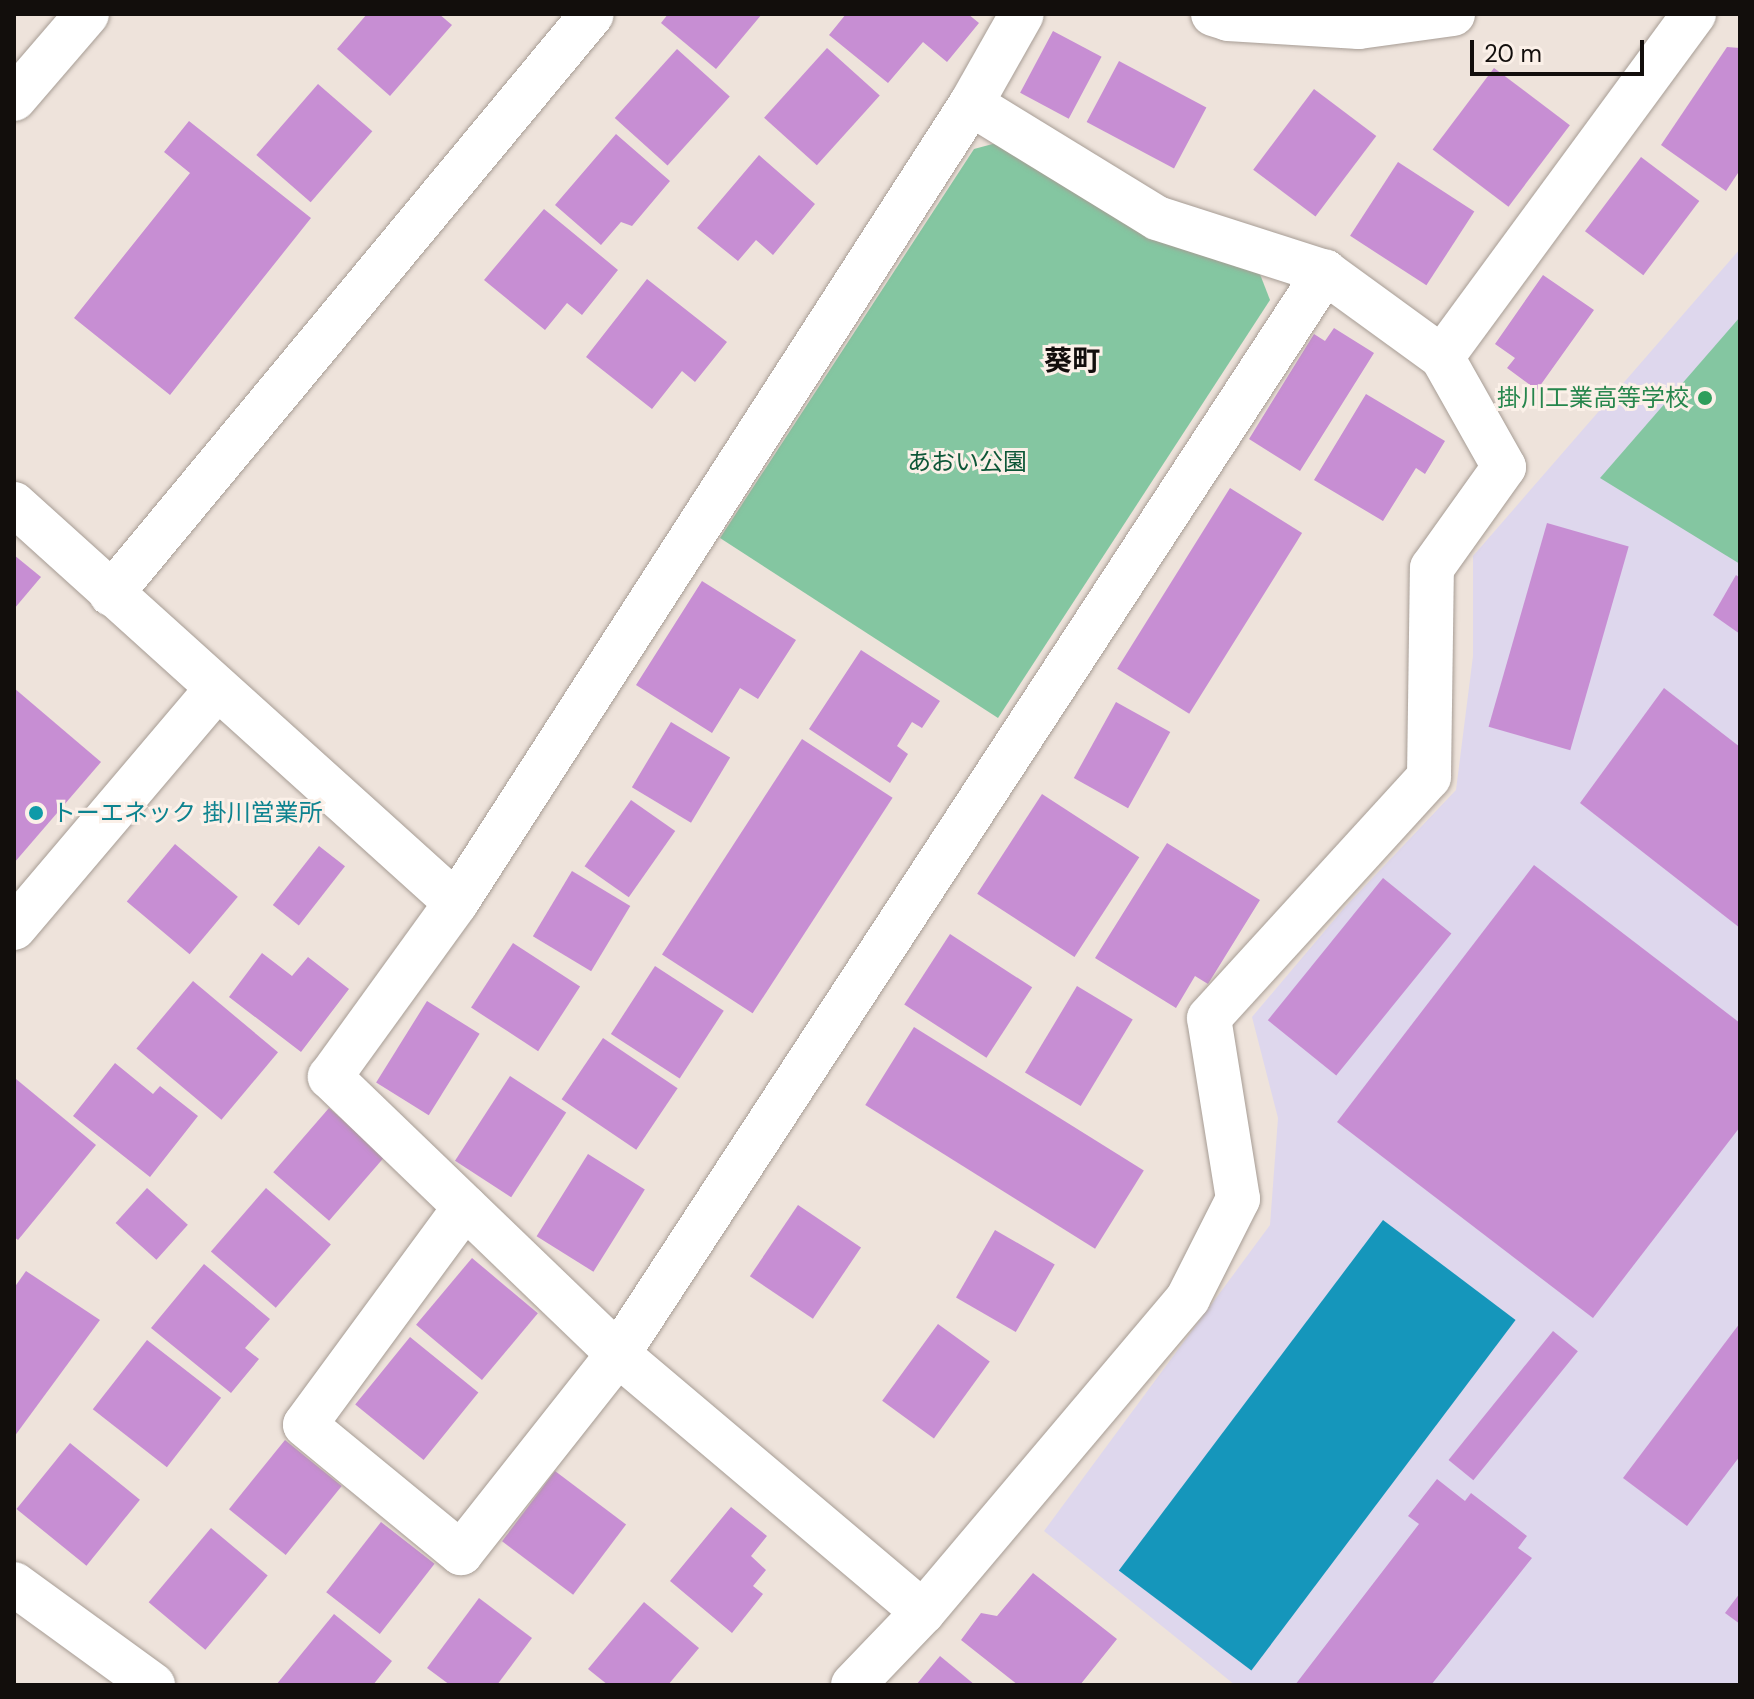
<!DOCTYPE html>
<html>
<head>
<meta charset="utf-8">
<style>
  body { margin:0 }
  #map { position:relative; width:1754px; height:1699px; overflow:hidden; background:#eee3db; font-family:"DM Sans","Noto Sans JP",sans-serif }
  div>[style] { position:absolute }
  .education>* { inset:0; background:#ded7ed }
  .green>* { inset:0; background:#84c6a1 }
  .water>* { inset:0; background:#1596bb; transform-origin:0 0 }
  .building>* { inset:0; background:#c78ed3; transform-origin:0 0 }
  .roads { filter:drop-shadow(0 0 2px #a79d95) drop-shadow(0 0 2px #a79d95) }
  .minor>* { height:44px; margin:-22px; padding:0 22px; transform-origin:22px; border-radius:22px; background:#fff }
  .tertiary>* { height:44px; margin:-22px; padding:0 22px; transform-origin:22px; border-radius:22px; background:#fff }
  .dots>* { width:22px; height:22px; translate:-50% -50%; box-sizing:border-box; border:4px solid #fbf0e8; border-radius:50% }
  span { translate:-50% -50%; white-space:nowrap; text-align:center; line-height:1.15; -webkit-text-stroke:6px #fbf0e8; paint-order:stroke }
  .leisure-label { font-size:24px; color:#27864d }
  .right { translate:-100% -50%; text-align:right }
  .park-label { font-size:24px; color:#0d5637 }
  .culture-label { font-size:24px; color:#0d838f }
  .left { translate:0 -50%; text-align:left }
  .quarter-label { font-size:28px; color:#120e0c; font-weight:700 }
  .frame { position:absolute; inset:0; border:16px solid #120e0c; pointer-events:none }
  .scale { position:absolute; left:1470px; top:40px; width:174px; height:36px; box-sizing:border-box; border:4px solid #120e0c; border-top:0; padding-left:10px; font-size:24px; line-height:28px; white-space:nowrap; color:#120e0c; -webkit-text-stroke:6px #fbf0e8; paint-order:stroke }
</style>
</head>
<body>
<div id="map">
  <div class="education">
    <div style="clip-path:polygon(1740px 249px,1740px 1685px,1235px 1685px,1044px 1531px,1270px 1225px,1278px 1118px,1252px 1017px,1345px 907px,1456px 790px,1473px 656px,1473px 556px)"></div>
  </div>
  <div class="green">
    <div style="clip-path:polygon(1000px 142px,1258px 269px,1270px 300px,998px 718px,720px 538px,974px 149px)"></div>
    <div style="clip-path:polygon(1740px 317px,1740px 564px,1600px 478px)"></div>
  </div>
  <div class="water">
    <div style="left:1383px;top:1220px;width:166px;height:439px;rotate:37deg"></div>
  </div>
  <div class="building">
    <div style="clip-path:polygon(367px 14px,439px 14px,452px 25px,390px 96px,337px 49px)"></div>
    <div style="clip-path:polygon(668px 14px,762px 14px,716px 69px,661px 23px)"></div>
    <div style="clip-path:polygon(846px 14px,968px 14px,979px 23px,947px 62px,923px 42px,888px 83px,829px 35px)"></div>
    <div style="left:1053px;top:31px;width:55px;height:70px;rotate:28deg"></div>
    <div style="clip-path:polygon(1727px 47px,1740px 48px,1740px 170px,1726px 191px,1661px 145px)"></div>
    <div style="left:827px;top:48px;width:71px;height:94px;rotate:42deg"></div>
    <div style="left:677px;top:49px;width:71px;height:93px;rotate:42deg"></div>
    <div style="left:1119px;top:61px;width:99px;height:69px;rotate:28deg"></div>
    <div style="left:1494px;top:68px;width:95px;height:102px;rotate:37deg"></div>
    <div style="left:318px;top:84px;width:72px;height:94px;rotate:41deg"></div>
    <div style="left:1314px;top:89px;width:78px;height:101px;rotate:37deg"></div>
    <div style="clip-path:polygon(189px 121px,311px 218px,170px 395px,74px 318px,190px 173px,164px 152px)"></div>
    <div style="clip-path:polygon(616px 134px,670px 181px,632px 226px,621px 222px,601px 245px,555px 205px)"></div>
    <div style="clip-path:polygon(759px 155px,815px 204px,773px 255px,756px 240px,738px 261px,697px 228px)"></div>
    <div style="left:1641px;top:157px;width:73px;height:93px;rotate:37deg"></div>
    <div style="left:1398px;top:162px;width:91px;height:88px;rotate:33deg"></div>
    <div style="clip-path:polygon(544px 209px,618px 270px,582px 315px,567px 303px,545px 330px,484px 280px)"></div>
    <div style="clip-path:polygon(1543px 275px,1594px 310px,1537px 390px,1507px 368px,1515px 358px,1495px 344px)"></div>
    <div style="clip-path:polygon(647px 279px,727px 342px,695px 382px,682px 371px,652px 409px,586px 357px)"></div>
    <div style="clip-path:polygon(1334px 328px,1374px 353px,1300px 471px,1249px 439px,1314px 334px,1325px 341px)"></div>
    <div style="clip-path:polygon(1366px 394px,1445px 441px,1425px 474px,1416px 468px,1383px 521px,1314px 480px)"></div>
    <div style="left:1230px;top:488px;width:85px;height:213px;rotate:32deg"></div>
    <div style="left:1547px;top:523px;width:85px;height:212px;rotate:16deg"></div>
    <div style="clip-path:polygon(14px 555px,41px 577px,14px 609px)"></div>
    <div style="clip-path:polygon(1736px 575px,1740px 578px,1740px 634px,1713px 615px)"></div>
    <div style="clip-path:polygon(702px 581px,796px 640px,758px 699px,740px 688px,712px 733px,636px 685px)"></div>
    <div style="clip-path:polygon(861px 650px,940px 701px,922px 728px,912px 722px,897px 746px,908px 754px,890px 783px,809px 729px)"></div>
    <div style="clip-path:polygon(14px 688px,101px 762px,14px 863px)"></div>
    <div style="clip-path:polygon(1664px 688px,1740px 747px,1740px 928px,1580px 803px)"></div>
    <div style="left:1116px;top:702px;width:62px;height:87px;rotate:29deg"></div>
    <div style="left:671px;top:722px;width:69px;height:76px;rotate:31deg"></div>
    <div style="left:802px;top:739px;width:108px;height:257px;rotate:33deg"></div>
    <div style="left:1042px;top:794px;width:116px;height:119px;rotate:33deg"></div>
    <div style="left:631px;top:800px;width:54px;height:81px;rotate:35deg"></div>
    <div style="clip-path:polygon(1167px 843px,1260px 900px,1208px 984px,1195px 976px,1176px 1008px,1095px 958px)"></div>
    <div style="left:175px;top:844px;width:82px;height:75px;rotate:40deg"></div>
    <div style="left:319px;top:846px;width:33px;height:75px;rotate:38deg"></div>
    <div style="clip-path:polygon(1534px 865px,1740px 1023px,1740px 1127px,1593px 1318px,1337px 1122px)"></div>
    <div style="left:572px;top:871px;width:68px;height:76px;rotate:31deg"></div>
    <div style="left:1383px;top:878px;width:88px;height:183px;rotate:39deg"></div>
    <div style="left:950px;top:934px;width:98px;height:84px;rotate:33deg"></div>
    <div style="left:513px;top:943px;width:80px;height:77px;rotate:33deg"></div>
    <div style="clip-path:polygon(262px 953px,292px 976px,308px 957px,349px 989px,301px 1052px,229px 997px)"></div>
    <div style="left:655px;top:966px;width:82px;height:81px;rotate:33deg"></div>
    <div style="left:193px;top:981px;width:111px;height:88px;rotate:40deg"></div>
    <div style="left:1077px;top:986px;width:65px;height:101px;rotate:31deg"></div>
    <div style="left:427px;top:1001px;width:62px;height:96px;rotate:32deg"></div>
    <div style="left:914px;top:1027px;width:271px;height:92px;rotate:32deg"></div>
    <div style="left:603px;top:1038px;width:90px;height:74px;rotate:34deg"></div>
    <div style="clip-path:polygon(115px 1063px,153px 1094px,160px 1086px,198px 1116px,150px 1177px,73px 1116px)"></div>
    <div style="left:510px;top:1076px;width:67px;height:101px;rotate:33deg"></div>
    <div style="clip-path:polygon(16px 1079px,96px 1145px,18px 1240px,14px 1237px)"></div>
    <div style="left:329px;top:1108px;width:74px;height:85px;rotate:41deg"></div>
    <div style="left:588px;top:1154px;width:67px;height:97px;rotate:32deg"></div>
    <div style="left:147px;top:1188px;width:55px;height:47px;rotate:42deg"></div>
    <div style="left:266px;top:1188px;width:86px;height:84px;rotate:41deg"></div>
    <div style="left:798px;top:1205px;width:76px;height:86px;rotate:34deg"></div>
    <div style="left:995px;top:1230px;width:69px;height:78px;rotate:30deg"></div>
    <div style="left:472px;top:1258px;width:86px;height:87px;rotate:40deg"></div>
    <div style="clip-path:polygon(204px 1264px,270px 1319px,245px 1348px,259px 1359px,231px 1393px,151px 1328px)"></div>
    <div style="clip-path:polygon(26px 1271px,100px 1320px,14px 1437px,14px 1288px)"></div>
    <div style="clip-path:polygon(1740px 1323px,1740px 1456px,1687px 1526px,1623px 1478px)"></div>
    <div style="left:938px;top:1324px;width:64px;height:95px;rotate:36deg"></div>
    <div style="left:1553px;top:1331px;width:32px;height:166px;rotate:39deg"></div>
    <div style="left:410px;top:1337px;width:88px;height:87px;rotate:39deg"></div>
    <div style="left:147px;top:1340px;width:94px;height:88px;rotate:38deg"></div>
    <div style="left:285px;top:1440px;width:73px;height:89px;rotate:39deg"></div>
    <div style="left:70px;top:1443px;width:90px;height:85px;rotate:39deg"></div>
    <div style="left:555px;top:1471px;width:89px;height:88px;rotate:37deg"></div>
    <div style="clip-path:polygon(1437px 1479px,1465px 1501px,1471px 1493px,1527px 1536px,1518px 1548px,1532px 1558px,1431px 1685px,1295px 1685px,1419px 1524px,1408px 1516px)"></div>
    <div style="clip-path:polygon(731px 1507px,767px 1536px,751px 1556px,766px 1570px,753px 1586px,763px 1594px,732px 1633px,670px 1581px)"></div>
    <div style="left:381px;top:1522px;width:68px;height:89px;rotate:38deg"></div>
    <div style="left:211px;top:1528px;width:74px;height:97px;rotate:40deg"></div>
    <div style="clip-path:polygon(1033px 1573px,1117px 1639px,1080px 1685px,1018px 1685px,961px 1640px,981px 1613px,997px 1616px)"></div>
    <div style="clip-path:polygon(1740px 1593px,1740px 1624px,1725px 1613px)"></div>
    <div style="clip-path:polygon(479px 1598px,532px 1638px,497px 1685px,450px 1685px,427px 1668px)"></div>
    <div style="clip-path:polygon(644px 1602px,699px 1648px,668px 1685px,608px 1685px,588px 1669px)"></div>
    <div style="clip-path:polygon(334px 1614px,392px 1661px,373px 1685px,276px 1685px)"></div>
    <div style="clip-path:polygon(940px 1656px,975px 1685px,916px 1685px)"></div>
  </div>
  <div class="roads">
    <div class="minor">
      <div style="left:1213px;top:14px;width:16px;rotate:18deg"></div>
      <div style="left:1228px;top:19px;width:131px;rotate:3.5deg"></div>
      <div style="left:1359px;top:27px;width:95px;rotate:-7.9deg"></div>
      <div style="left:14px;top:99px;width:112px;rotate:-49.3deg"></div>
      <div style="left:1442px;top:357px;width:426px;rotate:-53.7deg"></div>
      <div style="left:14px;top:504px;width:595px;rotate:42.07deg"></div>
      <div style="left:111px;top:594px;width:753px;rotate:-50.33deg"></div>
      <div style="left:14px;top:928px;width:314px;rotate:-49.7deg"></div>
      <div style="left:465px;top:1207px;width:270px;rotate:126.3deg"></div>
      <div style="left:305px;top:1425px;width:202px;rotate:39.4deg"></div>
      <div style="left:461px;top:1553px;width:253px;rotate:-51.7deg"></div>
      <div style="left:618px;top:1354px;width:1293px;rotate:-56.84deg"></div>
      <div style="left:923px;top:1612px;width:411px;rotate:-49.8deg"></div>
      <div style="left:1188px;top:1298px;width:111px;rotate:-63.2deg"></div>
      <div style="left:1238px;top:1199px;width:183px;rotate:-99.1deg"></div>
      <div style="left:1209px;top:1018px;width:326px;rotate:-47.6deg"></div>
      <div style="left:1429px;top:777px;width:209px;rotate:-89.2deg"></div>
      <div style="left:1432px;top:568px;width:124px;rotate:-54.5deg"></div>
      <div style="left:1504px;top:467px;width:126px;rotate:-119.4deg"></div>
      <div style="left:1442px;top:357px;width:145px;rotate:-144deg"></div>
      <div style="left:1325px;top:272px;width:176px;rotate:-162.2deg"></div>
      <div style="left:1157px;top:218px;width:218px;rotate:-148.5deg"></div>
      <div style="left:853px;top:1685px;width:101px;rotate:-46.2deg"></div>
      <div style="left:923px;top:1612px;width:399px;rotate:-139.8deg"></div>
      <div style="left:618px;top:1354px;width:400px;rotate:-136.1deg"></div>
      <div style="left:330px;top:1077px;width:215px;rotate:-54.1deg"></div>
      <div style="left:456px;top:903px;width:951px;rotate:-57.2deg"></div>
      <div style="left:971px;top:104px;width:103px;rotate:-60.5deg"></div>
    </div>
    <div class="tertiary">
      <div style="left:14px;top:1584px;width:172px;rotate:36deg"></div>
    </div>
  </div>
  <div class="dots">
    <div style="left:1705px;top:398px;background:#2e9e5b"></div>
    <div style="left:36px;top:813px;background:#0f9aa8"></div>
  </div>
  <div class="leisure-label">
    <span class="right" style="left:1689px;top:398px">掛川工業高等学校</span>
  </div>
  <div class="park-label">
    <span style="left:967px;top:462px">あおい公園</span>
  </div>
  <div class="culture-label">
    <span class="left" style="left:52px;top:813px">トーエネック 掛川営業所</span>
  </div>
  <div class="quarter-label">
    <span style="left:1072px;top:361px">葵町</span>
  </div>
  <div class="frame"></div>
  <div class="scale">20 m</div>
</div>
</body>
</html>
